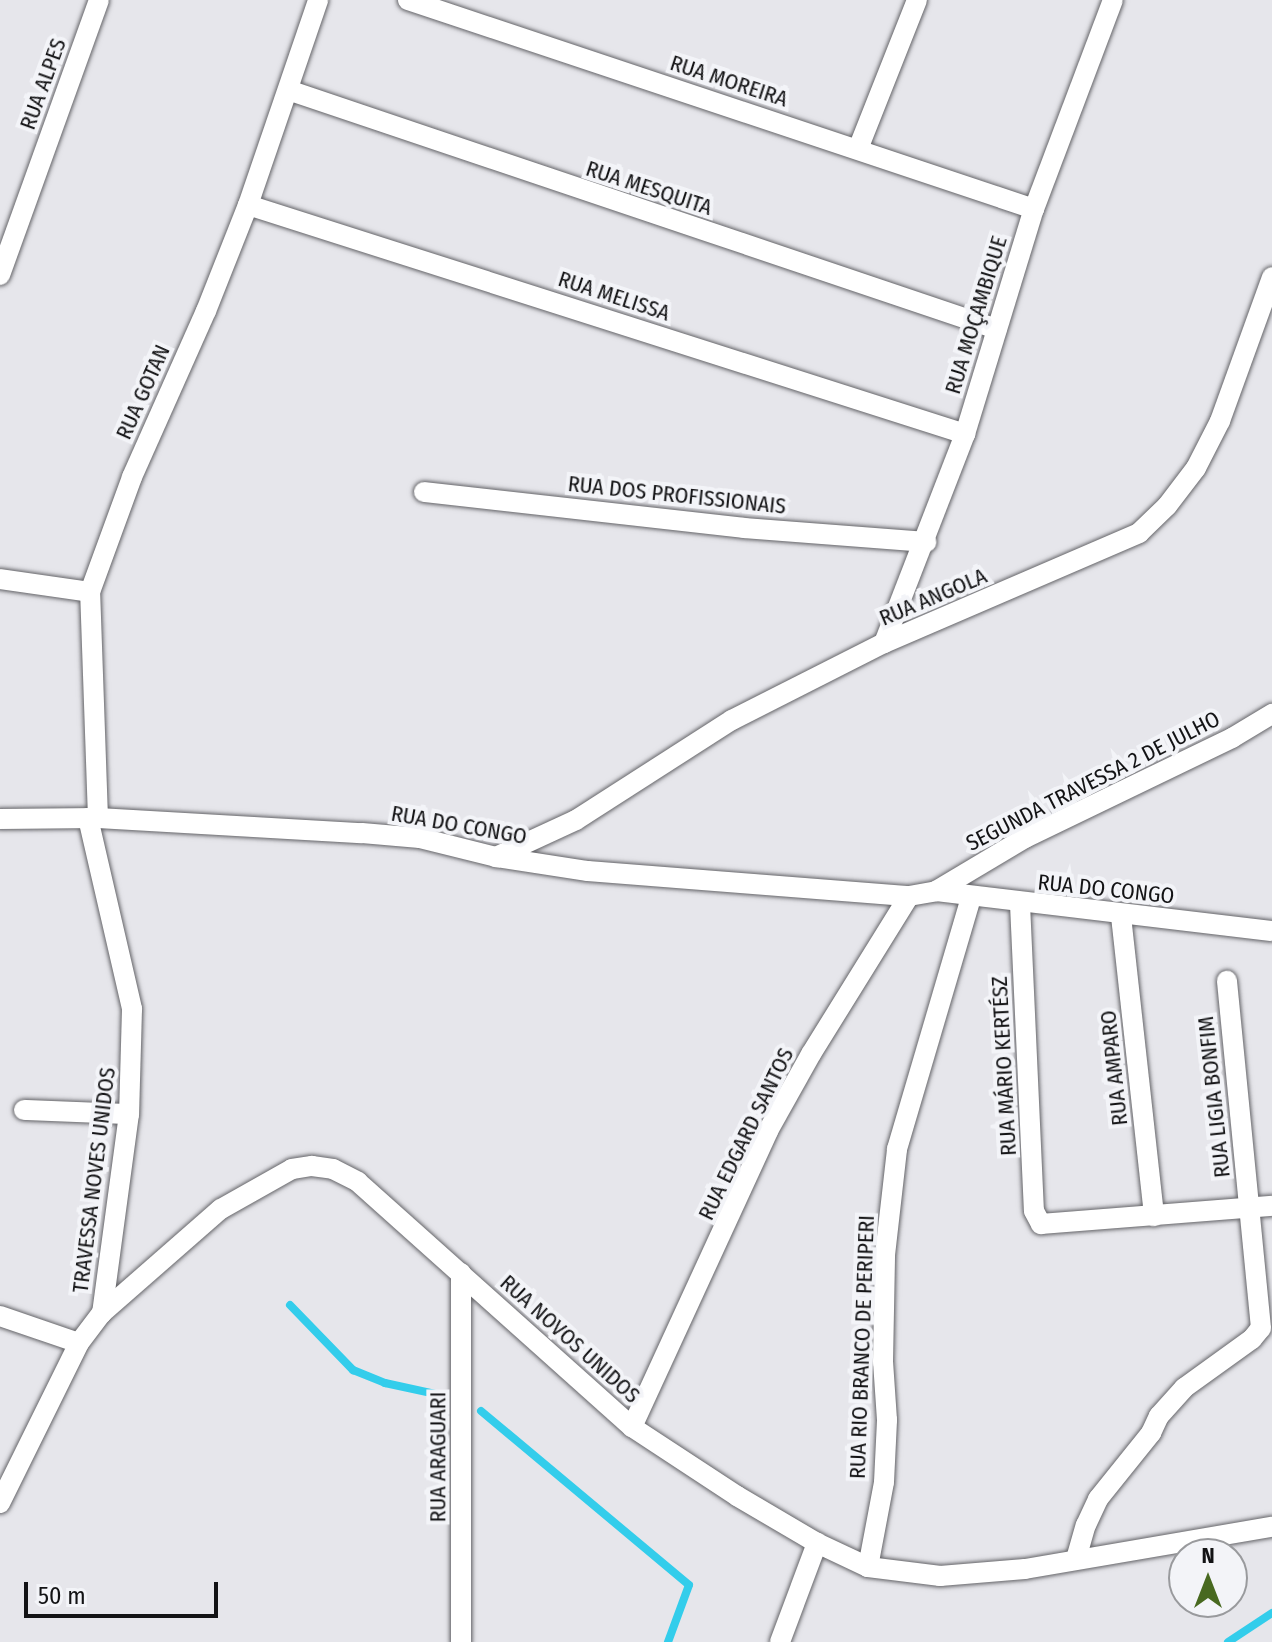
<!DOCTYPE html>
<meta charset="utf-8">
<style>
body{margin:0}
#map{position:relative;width:1272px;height:1642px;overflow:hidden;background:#e6e6eb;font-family:"Fira Sans Condensed",sans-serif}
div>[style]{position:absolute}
.stream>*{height:8px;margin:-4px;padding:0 4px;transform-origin:4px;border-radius:4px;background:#33cdeb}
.roads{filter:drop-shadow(0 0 2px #646468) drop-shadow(0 0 2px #646468)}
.minor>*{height:20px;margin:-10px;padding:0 10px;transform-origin:10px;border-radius:10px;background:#fff}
span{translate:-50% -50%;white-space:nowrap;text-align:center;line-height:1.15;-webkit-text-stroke:8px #f3f4f8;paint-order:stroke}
.street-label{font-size:22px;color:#131315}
.north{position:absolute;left:1168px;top:1538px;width:80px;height:80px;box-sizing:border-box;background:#f3f4f8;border:2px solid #999a9d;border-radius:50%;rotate:0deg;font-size:22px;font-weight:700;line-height:32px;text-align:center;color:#131315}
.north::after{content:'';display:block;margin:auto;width:28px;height:36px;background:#486920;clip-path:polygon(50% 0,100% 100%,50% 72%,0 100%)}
.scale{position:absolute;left:24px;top:1582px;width:194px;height:36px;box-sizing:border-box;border:4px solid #131315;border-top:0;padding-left:10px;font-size:24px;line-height:28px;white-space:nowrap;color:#131315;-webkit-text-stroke:6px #f3f4f8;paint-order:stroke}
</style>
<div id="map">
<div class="stream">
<i style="left:290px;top:1305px;width:91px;rotate:45.9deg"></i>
<i style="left:353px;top:1370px;width:35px;rotate:22deg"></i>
<i style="left:385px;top:1383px;width:56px;rotate:12.3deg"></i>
<i style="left:481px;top:1411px;width:271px;rotate:39.9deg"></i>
<i style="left:689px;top:1585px;width:61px;rotate:110.2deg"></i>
<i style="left:1228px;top:1642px;width:53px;rotate:-33.4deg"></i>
</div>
<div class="roads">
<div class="minor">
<i style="left:408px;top:0;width:660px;rotate:18.46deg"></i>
<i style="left:288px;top:90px;width:748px;rotate:18.63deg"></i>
<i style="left:858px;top:149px;width:160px;rotate:-68.4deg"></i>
<i style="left:248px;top:205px;width:753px;rotate:17.71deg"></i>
<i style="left:0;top:275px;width:292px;rotate:-70.2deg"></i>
<i style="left:424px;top:492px;width:322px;rotate:6.4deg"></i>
<i style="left:744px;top:528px;width:183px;rotate:4.4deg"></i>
<i style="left:0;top:579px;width:91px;rotate:8.2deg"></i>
<i style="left:884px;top:643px;width:224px;rotate:-68.8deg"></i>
<i style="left:965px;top:434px;width:235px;rotate:-73deg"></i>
<i style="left:1034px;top:209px;width:223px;rotate:-69.3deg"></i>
<i style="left:88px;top:818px;width:196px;rotate:77deg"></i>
<i style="left:132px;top:1009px;width:105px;rotate:91.6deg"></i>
<i style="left:129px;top:1114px;width:201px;rotate:97.7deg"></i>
<i style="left:98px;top:818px;width:226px;rotate:-92deg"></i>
<i style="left:90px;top:592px;width:122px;rotate:-69.9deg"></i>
<i style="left:132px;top:477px;width:182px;rotate:-66deg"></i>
<i style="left:206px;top:311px;width:114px;rotate:-68.4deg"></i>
<i style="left:248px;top:205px;width:217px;rotate:-71.1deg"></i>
<i style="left:0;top:819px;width:98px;rotate:-0.6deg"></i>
<i style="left:98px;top:818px;width:264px;rotate:3.3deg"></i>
<i style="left:362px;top:833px;width:58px;rotate:4.9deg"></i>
<i style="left:420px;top:838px;width:78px;rotate:14deg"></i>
<i style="left:496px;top:857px;width:93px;rotate:8.7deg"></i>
<i style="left:588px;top:871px;width:322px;rotate:4.5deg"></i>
<i style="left:496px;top:857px;width:88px;rotate:-24.8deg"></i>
<i style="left:576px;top:820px;width:185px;rotate:-32.7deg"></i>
<i style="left:732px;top:720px;width:170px;rotate:-26.9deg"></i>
<i style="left:884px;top:643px;width:278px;rotate:-23.3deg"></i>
<i style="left:1139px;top:533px;width:39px;rotate:-44deg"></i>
<i style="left:1167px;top:506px;width:48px;rotate:-52.7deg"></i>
<i style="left:1196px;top:468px;width:53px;rotate:-62.9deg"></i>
<i style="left:1220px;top:421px;width:153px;rotate:-70.1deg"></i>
<i style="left:936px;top:891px;width:104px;rotate:-30.8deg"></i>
<i style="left:1025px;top:838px;width:230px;rotate:-25.8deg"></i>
<i style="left:1232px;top:738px;width:47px;rotate:-31deg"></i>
<i style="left:1020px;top:904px;width:307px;rotate:87.4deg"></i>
<i style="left:1034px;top:1211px;width:15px;rotate:62deg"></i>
<i style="left:1041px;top:1224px;width:232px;rotate:-4.5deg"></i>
<i style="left:1121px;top:916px;width:302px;rotate:83.7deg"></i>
<i style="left:24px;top:1110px;width:105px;rotate:2.2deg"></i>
<i style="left:461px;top:1273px;width:369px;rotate:90deg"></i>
<i style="left:0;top:1316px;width:83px;rotate:18.9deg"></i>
<i style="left:632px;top:1427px;width:326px;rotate:-65.3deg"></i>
<i style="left:768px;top:1131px;width:88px;rotate:-60.8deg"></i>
<i style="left:811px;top:1054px;width:186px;rotate:-58.2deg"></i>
<i style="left:909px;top:896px;width:27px;rotate:-10deg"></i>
<i style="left:936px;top:891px;width:338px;rotate:6.8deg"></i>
<i style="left:0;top:1503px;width:178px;rotate:-63.7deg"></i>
<i style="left:79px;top:1343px;width:38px;rotate:-53deg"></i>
<i style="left:102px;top:1313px;width:158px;rotate:-41.2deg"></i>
<i style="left:221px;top:1209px;width:81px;rotate:-29.4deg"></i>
<i style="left:292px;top:1169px;width:20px;rotate:-9deg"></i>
<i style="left:312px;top:1166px;width:21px;rotate:8deg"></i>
<i style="left:333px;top:1169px;width:28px;rotate:27deg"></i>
<i style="left:358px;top:1182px;width:368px;rotate:41.8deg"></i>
<i style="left:632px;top:1427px;width:126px;rotate:33.3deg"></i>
<i style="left:737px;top:1496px;width:93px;rotate:30.4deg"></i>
<i style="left:817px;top:1543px;width:56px;rotate:25.2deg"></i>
<i style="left:868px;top:1567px;width:73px;rotate:7.1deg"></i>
<i style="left:940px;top:1576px;width:85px;rotate:-4.7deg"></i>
<i style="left:1025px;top:1569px;width:251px;rotate:-9.7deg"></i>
<i style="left:1076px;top:1559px;width:35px;rotate:-74deg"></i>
<i style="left:1086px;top:1525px;width:29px;rotate:-65deg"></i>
<i style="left:1098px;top:1499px;width:85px;rotate:-51.2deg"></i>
<i style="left:1151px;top:1433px;width:19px;rotate:-65deg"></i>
<i style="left:1159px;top:1416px;width:38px;rotate:-48deg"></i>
<i style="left:1184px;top:1388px;width:84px;rotate:-35.8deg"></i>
<i style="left:1252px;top:1339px;width:14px;rotate:-51deg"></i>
<i style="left:1261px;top:1328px;width:349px;rotate:-95.6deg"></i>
<i style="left:868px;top:1567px;width:86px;rotate:-79.3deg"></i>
<i style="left:884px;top:1482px;width:62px;rotate:-87.2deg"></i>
<i style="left:887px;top:1420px;width:58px;rotate:-93.9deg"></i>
<i style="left:883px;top:1362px;width:107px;rotate:-88.9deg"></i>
<i style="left:885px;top:1255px;width:107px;rotate:-83.5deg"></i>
<i style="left:897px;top:1149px;width:263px;rotate:-73.6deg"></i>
<i style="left:780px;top:1642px;width:106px;rotate:-69.5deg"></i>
</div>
</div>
<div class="street-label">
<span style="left:729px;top:81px;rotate:18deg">RUA MOREIRA</span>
<span style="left:43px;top:84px;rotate:-70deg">RUA ALPES</span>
<span style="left:649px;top:188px;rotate:18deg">RUA MESQUITA</span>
<span style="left:614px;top:296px;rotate:18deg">RUA MELISSA</span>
<span style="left:976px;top:315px;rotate:-73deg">RUA MOÇAMBIQUE</span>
<span style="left:143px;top:392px;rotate:-66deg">RUA GOTAN</span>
<span style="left:677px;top:495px;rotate:6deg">RUA DOS PROFISSIONAIS</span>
<span style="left:933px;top:597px;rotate:-23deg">RUA ANGOLA</span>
<span style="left:1093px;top:781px;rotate:-27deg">SEGUNDA TRAVESSA 2 DE JULHO</span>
<span style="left:459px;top:825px;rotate:10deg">RUA DO CONGO</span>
<span style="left:1106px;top:889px;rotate:6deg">RUA DO CONGO</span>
<span style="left:1004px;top:1066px;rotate:-93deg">RUA MÁRIO KERTÉSZ</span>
<span style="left:1114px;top:1068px;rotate:-96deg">RUA AMPARO</span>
<span style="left:1214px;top:1097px;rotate:-96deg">RUA LIGIA BONFIM</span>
<span style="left:746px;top:1134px;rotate:-64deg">RUA EDGARD SANTOS</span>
<span style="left:94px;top:1180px;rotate:-83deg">TRAVESSA NOVES UNIDOS</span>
<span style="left:570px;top:1339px;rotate:42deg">RUA NOVOS UNIDOS</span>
<span style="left:862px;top:1347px;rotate:-88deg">RUA RIO BRANCO DE PERIPERI</span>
<span style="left:438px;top:1457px;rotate:-90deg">RUA ARAGUARI</span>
</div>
<div class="north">N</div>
<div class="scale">50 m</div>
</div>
